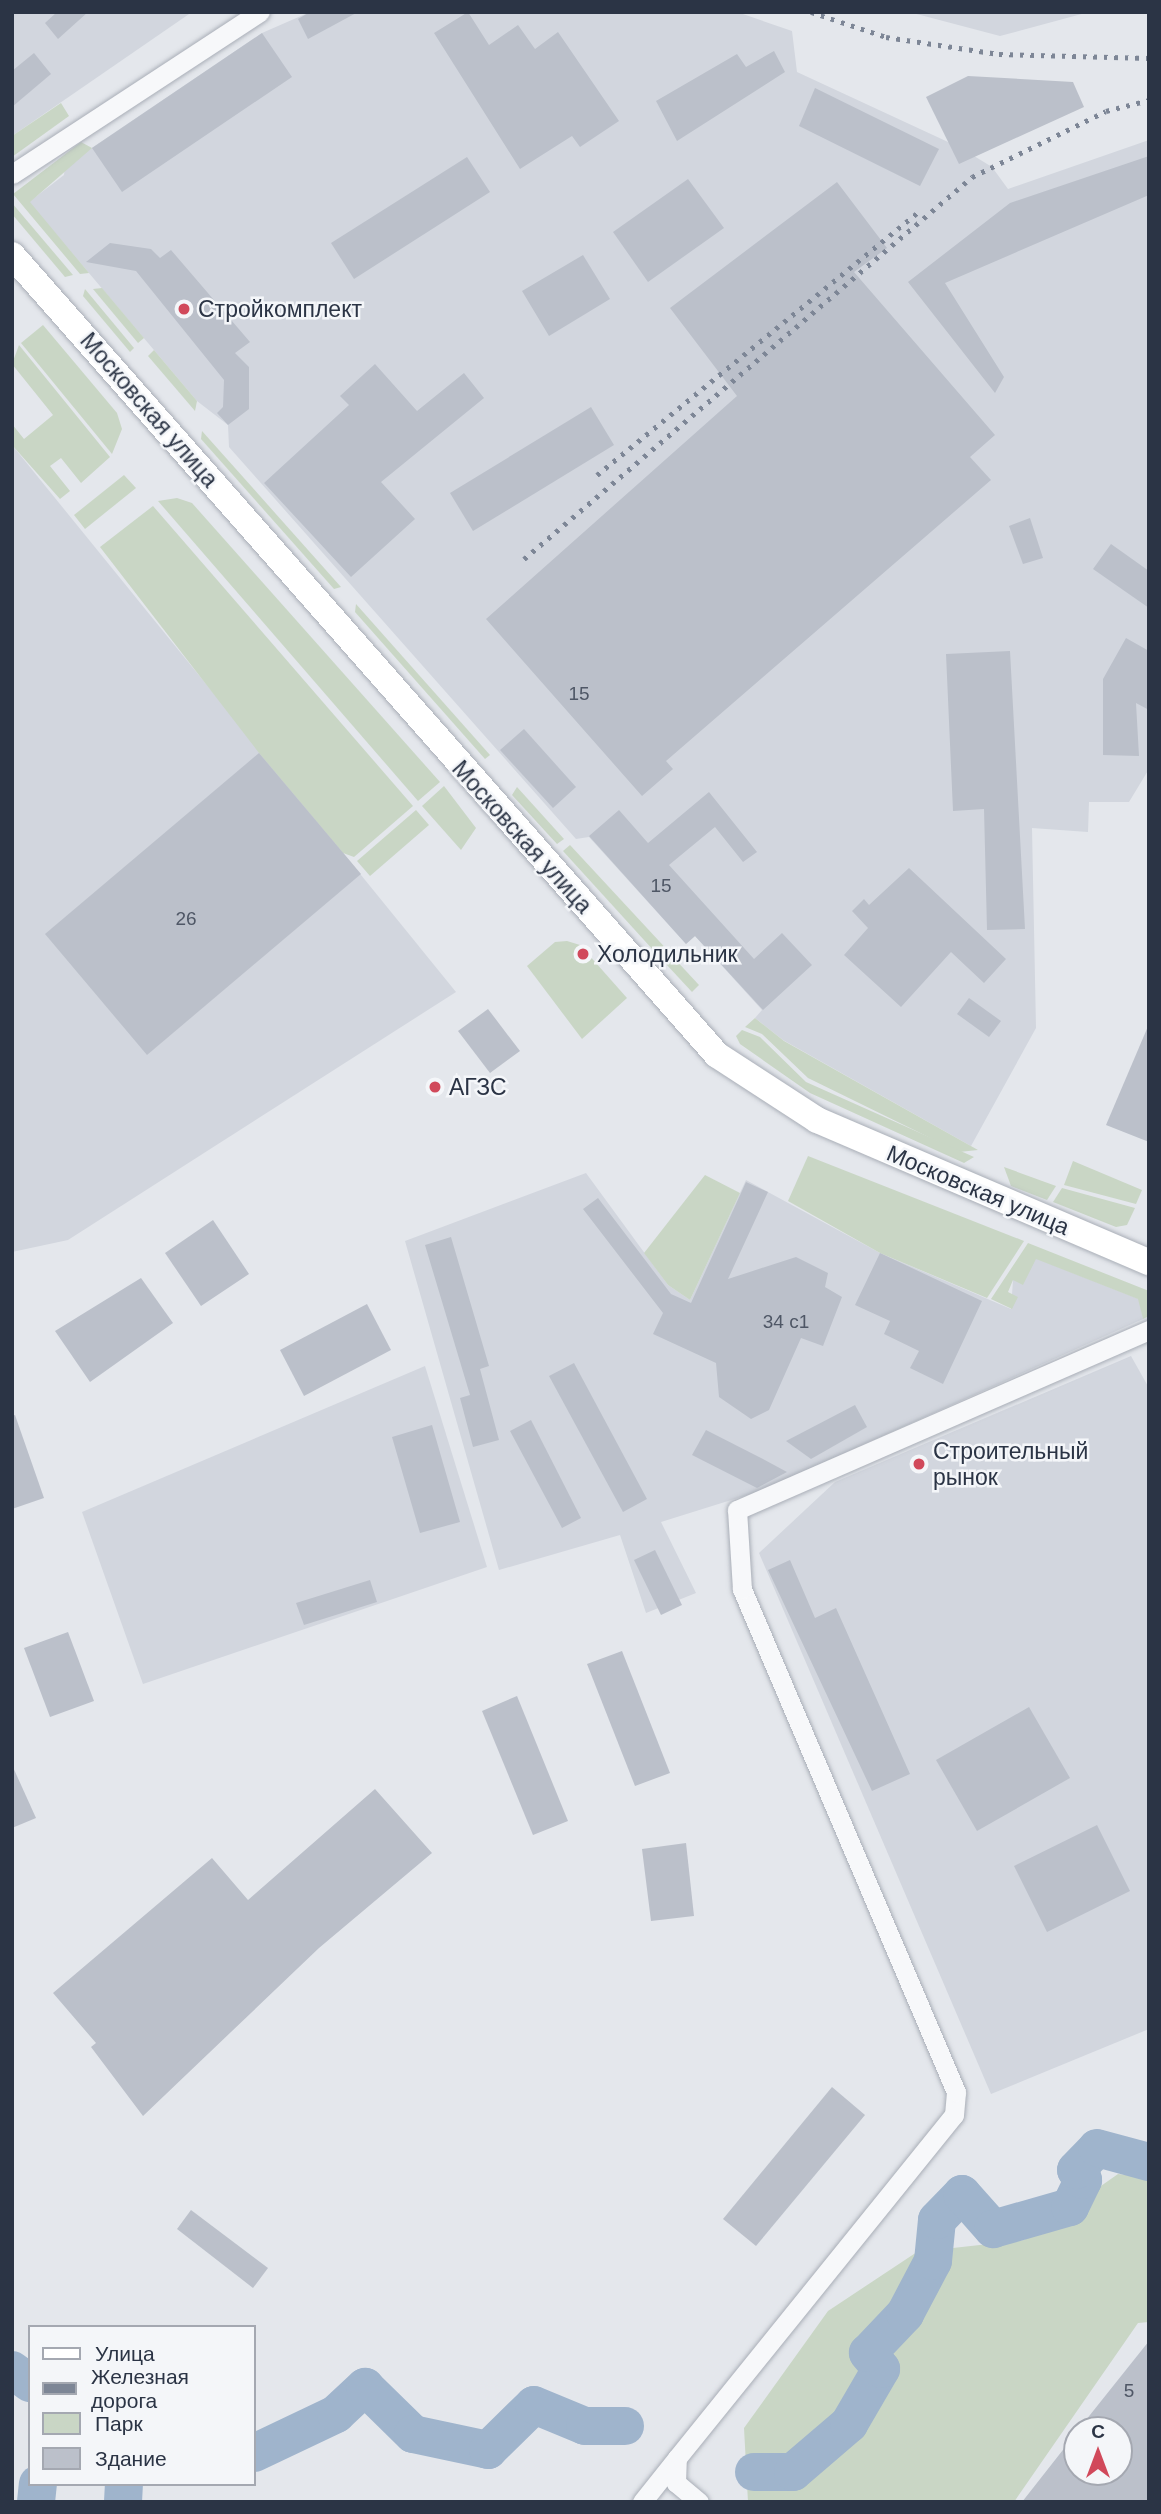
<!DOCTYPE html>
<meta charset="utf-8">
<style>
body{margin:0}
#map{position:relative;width:1161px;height:2514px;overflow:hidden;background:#e4e7ec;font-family:Arial,sans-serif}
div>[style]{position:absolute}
.built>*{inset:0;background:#d2d6de}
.green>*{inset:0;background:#c9d6c5}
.river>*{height:38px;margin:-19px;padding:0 19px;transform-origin:19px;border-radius:19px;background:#9fb4cc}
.building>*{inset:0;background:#bbc0ca}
.roads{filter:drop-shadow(0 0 2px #a9aeb7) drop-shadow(0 0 2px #a9aeb7)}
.minor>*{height:19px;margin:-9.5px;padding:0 9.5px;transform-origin:9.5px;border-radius:9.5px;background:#f7f8fa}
.secondary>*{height:26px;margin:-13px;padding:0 13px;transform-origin:13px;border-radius:13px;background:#fff}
.rail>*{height:5px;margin-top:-2.5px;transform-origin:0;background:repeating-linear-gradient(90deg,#7d8696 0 3.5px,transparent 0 10.5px)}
.dots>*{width:19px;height:19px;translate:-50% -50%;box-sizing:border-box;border:4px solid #f4f6f9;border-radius:50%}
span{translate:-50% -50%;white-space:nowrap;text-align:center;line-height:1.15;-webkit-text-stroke:5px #f4f6f9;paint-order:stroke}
.number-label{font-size:19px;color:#4f5766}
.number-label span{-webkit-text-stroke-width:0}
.poi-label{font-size:23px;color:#2b3445}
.left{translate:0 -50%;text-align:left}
.street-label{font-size:23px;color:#2b3445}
.frame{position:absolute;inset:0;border:14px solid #2b3445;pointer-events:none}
.legend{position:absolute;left:28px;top:2325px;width:228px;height:161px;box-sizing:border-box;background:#f4f6f9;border:2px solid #a4a8b1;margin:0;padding:9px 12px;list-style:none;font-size:21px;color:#2b3445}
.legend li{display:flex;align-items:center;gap:14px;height:35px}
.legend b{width:35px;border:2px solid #a4a8b1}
.north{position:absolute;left:1063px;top:2416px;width:70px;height:70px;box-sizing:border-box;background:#f4f6f9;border:2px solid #a4a8b1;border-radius:50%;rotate:0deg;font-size:19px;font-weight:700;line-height:28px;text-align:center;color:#2b3445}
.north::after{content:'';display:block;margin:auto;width:24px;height:32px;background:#d1495b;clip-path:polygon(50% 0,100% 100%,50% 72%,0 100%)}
</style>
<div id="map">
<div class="built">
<i style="clip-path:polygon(12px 12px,192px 12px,12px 136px)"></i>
<i style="clip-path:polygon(310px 12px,737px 12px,792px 31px,797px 72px,961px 148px,992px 167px,1008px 189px,1149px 140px,1149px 769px,1129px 802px,1089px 802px,1088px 832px,1032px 828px,1036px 1028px,971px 1146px,783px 1040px,755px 1018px,762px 1010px,695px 936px,686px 944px,589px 837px,576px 839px,229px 447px,228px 425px,197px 401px,29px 202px,64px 175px,65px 166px,262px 33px)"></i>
<i style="clip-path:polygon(909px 12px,1089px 12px,1000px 36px)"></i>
<i style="clip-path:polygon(12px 445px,456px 992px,68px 1240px,12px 1252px)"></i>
<i style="clip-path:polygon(586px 1173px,668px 1285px,690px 1300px,746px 1180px,880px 1253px,1011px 1309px,1013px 1280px,1035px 1258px,1139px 1299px,1143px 1319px,760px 1491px,661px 1522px,696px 1593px,646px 1613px,620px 1535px,499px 1570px,405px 1241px)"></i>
<i style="clip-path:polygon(1131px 1356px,1149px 1388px,1149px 2029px,991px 2094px,759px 1553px,835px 1482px)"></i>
<i style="clip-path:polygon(425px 1366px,487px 1567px,143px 1684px,82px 1512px)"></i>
</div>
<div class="green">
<i style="clip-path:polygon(61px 103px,69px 116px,12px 157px,12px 136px)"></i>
<i style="clip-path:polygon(81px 142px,92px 148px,30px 202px,89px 273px,80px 274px,13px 194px)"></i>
<i style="clip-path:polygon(12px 203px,73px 275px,65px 277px,12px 214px)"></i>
<i style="clip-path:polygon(102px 288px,144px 338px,138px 343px,93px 289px)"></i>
<i style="clip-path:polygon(85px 289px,134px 348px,130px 352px,83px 296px)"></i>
<i style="clip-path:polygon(43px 325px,117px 413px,122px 429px,112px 454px,21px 343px)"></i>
<i style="clip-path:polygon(19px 345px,110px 457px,81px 483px,61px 458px,50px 466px,70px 491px,60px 499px,12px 445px,12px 424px,24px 439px,53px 415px,12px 364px)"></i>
<i style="clip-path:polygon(154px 350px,197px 401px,195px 411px,148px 356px)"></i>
<i style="clip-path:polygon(202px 431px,341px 587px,334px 589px,201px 439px)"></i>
<i style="clip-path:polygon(124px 475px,136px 488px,85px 529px,74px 515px)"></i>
<i style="clip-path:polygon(177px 498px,192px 503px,440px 782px,418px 801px,158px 501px)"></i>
<i style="clip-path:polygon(153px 506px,413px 806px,354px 857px,343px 853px,259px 753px,100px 547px)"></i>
<i style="clip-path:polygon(356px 604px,490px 755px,485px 759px,355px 612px)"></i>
<i style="clip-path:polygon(444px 786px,476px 828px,461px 850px,422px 806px)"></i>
<i style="clip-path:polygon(517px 787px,564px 839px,557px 844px,512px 795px)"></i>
<i style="clip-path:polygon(416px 810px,429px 825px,370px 876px,357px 861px)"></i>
<i style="clip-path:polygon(570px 845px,672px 955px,664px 962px,563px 851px)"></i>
<i style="clip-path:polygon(567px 941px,580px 945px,627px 998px,582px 1039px,527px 966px,555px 942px)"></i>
<i style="clip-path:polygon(673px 957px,699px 985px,692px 992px,666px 964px)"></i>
<i style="clip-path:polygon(755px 1018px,784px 1041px,978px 1150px,959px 1152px,808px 1078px,762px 1034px,745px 1027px)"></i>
<i style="clip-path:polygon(742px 1030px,760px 1037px,806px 1082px,974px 1157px,964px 1163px,810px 1093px,740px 1044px,736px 1036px)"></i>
<i style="clip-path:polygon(808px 1156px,1024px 1241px,987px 1298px,880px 1253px,788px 1201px)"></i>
<i style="clip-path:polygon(1073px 1161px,1142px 1190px,1136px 1204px,1064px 1185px)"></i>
<i style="clip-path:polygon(1004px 1167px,1056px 1186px,1047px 1200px,1011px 1186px)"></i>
<i style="clip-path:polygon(705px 1175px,740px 1193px,690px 1300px,668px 1285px,644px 1253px)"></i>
<i style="clip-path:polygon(1062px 1188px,1135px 1208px,1127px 1225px,1116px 1227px,1053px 1202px)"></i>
<i style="clip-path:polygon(1028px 1243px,1149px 1291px,1149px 1316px,1143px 1319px,1138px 1299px,1036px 1259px,1023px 1285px,1013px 1280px,1008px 1292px,1018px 1297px,1012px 1309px,991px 1299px)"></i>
<i style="clip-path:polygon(1118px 2174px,1149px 2178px,1149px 2322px,1138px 2323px,1014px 2502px,748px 2502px,744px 2428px,828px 2311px,917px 2252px,1024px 2240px)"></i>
</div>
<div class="river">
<i style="left:12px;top:2370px;width:22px;rotate:36deg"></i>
<i style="left:254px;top:2453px;width:91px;rotate:-25.4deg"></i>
<i style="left:336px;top:2414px;width:40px;rotate:-43deg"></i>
<i style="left:365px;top:2387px;width:67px;rotate:44.4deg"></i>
<i style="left:413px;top:2434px;width:77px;rotate:12deg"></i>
<i style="left:488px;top:2450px;width:64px;rotate:-44.4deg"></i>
<i style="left:534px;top:2405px;width:55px;rotate:22.4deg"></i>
<i style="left:585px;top:2426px;width:40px"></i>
<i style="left:754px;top:2472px;width:39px"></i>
<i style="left:793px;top:2472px;width:74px;rotate:-40.6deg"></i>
<i style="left:849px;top:2424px;width:64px;rotate:-59.8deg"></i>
<i style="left:881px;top:2369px;width:21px;rotate:-129deg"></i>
<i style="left:868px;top:2353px;width:54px;rotate:-46.5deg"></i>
<i style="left:905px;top:2314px;width:60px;rotate:-62.2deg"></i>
<i style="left:933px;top:2261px;width:41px;rotate:-84.4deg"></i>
<i style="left:937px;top:2220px;width:36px;rotate:-46deg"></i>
<i style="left:962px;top:2194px;width:47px;rotate:48.5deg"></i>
<i style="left:993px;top:2229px;width:80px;rotate:-15.9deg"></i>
<i style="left:1070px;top:2207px;width:30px;rotate:-64deg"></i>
<i style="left:1083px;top:2180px;width:12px;rotate:-125deg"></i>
<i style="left:1076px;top:2170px;width:30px;rotate:-46deg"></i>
<i style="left:1097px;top:2148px;width:54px;rotate:15.1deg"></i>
<i style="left:36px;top:2502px;width:18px;rotate:-84deg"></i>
<i style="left:123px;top:2502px;width:18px;rotate:-87deg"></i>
</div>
<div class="building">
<i style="clip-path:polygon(57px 12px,88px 12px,58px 39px,45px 23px)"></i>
<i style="clip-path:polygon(310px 12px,358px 12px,308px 39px,298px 19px)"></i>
<i style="clip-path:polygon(468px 12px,489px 45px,518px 25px,535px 49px,558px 32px,619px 121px,580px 147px,572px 136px,520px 169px,434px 33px)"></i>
<i style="clip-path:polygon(262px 33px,292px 77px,122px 192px,92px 148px)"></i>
<i style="clip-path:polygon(774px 51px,785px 72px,677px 141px,656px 101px,737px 54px,746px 67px)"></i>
<i style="clip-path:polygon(34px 53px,51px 74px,12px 107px,12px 71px)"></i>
<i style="clip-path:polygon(968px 76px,1073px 82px,1084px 107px,959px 164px,926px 97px)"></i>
<i style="clip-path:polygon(815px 88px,939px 149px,920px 186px,799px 126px)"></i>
<i style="clip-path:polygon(1149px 156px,1149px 195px,945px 283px,1004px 377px,995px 393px,908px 282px,1010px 203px)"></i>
<i style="clip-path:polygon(467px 157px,490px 192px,354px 279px,331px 243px)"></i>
<i style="clip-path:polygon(688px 179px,724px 228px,648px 282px,613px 232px)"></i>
<i style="clip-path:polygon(837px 182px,887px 248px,854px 272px,995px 435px,970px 457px,991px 480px,666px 761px,673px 769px,642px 796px,486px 619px,737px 396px,670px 308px)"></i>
<i style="clip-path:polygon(110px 243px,151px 249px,160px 258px,171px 250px,250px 342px,235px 353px,249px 367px,249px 409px,228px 425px,217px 413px,223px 407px,224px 380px,136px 271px,86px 262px)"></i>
<i style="clip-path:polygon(583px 255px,610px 299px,549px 336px,522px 291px)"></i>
<i style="clip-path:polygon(375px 364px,417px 411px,464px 373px,484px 398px,381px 482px,415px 519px,351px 577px,264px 483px,349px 405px,340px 396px)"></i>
<i style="clip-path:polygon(591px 407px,614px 445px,473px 531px,450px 493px)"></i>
<i style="clip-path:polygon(1030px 518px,1043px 558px,1023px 564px,1009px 526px)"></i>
<i style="clip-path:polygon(1111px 544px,1149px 571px,1149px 608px,1093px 569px)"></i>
<i style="clip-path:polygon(1126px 638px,1149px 651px,1149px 710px,1136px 703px,1139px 756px,1103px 755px,1103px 679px)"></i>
<i style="clip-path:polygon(1010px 651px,1025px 929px,987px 930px,984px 809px,953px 811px,946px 654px)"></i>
<i style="clip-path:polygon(524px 729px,576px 787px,553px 808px,500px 750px)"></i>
<i style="clip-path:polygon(259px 753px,361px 874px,147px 1055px,45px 934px)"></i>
<i style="clip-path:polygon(709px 792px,757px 852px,743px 862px,715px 827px,669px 865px,754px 959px,782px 933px,812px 965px,763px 1010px,695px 936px,686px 944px,589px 836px,619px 810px,648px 843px)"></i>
<i style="clip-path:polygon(909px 868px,1006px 959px,984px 983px,951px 952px,901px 1007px,844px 955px,868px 928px,852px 911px,864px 899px,869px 905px)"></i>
<i style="clip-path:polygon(969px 998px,1001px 1021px,989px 1037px,957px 1014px)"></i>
<i style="clip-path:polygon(488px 1009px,520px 1051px,490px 1073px,458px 1031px)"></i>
<i style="clip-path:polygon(1149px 1024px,1149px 1142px,1106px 1125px)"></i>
<i style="clip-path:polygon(746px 1182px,768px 1192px,728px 1279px,796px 1257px,828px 1273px,825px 1287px,842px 1297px,823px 1346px,801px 1338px,769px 1410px,751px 1419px,719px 1397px,716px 1363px,653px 1334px,663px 1313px,583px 1209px,598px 1198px,671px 1294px,691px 1303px)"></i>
<i style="clip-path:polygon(213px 1220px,249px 1274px,201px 1306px,165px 1253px)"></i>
<i style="clip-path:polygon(451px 1237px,489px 1366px,480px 1369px,499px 1440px,473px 1447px,460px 1398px,470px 1395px,425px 1245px)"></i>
<i style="clip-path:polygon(880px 1253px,982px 1301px,943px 1384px,910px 1368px,919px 1351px,884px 1334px,890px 1321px,855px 1305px)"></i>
<i style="clip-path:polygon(141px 1278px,173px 1323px,90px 1382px,55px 1331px)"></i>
<i style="clip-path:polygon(367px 1304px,391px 1350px,304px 1396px,280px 1350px)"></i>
<i style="clip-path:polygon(574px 1363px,647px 1499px,623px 1512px,549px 1376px)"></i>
<i style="clip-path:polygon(855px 1405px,867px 1427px,811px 1459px,786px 1441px)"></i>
<i style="clip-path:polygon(15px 1415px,44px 1498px,12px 1509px,12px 1416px)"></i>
<i style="clip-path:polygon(531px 1420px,581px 1518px,562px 1528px,510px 1431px)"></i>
<i style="clip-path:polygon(432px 1425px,460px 1522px,420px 1533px,392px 1437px)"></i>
<i style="clip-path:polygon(706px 1430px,761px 1458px,787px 1472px,757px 1488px,692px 1455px)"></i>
<i style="clip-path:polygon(655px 1550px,682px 1605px,661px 1615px,634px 1560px)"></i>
<i style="clip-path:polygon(790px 1560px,815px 1618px,836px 1608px,910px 1774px,872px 1791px,768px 1570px)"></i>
<i style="clip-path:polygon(370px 1580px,377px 1602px,304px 1625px,296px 1603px)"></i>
<i style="clip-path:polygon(68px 1632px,94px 1701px,50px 1717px,24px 1648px)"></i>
<i style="clip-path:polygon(622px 1651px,670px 1773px,635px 1786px,587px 1664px)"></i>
<i style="clip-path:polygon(517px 1696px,568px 1821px,533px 1835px,482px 1711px)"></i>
<i style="clip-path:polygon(1029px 1707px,1070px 1778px,977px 1831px,936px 1760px)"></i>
<i style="clip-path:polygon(12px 1765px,36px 1818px,12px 1828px)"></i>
<i style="clip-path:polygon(375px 1789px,432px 1853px,319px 1948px,143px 2116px,91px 2047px,96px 2043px,53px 1993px,212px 1858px,248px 1900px)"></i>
<i style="clip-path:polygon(1097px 1825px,1130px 1891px,1047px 1932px,1014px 1866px)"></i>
<i style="clip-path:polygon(686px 1843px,694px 1916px,651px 1921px,642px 1849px)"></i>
<i style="clip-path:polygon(832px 2087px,865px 2115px,756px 2246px,723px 2219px)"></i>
<i style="clip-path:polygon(191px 2210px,268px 2268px,253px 2288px,177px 2229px)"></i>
<i style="clip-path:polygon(1149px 2341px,1149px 2502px,1022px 2502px,1077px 2432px,1077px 2472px,1119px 2472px,1119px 2430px,1078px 2430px)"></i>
</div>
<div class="roads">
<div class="minor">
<i style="left:12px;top:174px;width:296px;rotate:-33.2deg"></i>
<i style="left:642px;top:2502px;width:56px;rotate:-51.5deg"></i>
<i style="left:699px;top:2502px;width:30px;rotate:-140deg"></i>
<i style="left:676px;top:2483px;width:25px;rotate:-88deg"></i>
<i style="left:677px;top:2458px;width:441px;rotate:-51.1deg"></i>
<i style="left:954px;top:2115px;width:23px;rotate:-85deg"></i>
<i style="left:956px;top:2092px;width:547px;rotate:-113.05deg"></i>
<i style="left:742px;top:1589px;width:79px;rotate:-93.6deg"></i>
<i style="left:737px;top:1510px;width:450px;rotate:-23.6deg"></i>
</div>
<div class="secondary">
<i style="left:12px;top:255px;width:1066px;rotate:48.61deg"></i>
<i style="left:717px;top:1055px;width:119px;rotate:33deg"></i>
<i style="left:817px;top:1120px;width:361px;rotate:23.2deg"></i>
</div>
</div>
<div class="rail">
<i style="left:811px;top:12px;width:79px;rotate:18.4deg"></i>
<i style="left:886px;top:37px;width:114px;rotate:8.6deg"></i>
<i style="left:999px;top:54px;width:150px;rotate:1.5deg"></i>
<i style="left:597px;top:475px;width:415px;rotate:-39.3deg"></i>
<i style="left:524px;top:559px;width:589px;rotate:-40.45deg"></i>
<i style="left:972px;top:177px;width:149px;rotate:-26.2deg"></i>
<i style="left:1106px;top:111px;width:44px;rotate:-14.3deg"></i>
</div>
<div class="dots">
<i style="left:184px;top:309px;background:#d1495b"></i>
<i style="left:583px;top:954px;background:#d1495b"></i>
<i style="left:435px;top:1087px;background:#d1495b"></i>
<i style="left:919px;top:1464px;background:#d1495b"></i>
</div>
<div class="number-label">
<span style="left:579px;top:694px">15</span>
<span style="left:661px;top:886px">15</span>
<span style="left:186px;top:919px">26</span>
<span style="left:786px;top:1322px">34 с1</span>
<span style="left:1129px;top:2391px">5</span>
</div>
<div class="poi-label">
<span class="left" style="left:198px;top:309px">Стройкомплект</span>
<span class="left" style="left:597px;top:954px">Холодильник</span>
<span class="left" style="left:449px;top:1087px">АГЗС</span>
<span class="left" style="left:933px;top:1464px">Строительный<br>рынок</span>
</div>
<div class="street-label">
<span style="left:149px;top:410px;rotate:49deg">Московская улица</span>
<span style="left:522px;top:837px;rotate:48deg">Московская улица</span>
<span style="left:978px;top:1190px;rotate:23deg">Московская улица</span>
</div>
<div class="frame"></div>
<ul class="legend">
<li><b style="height:9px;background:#fff"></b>Улица</li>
<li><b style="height:9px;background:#7d8696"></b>Железная дорога</li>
<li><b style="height:19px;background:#c9d6c5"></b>Парк</li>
<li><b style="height:19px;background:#bbc0ca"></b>Здание</li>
</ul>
<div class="north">С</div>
</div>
